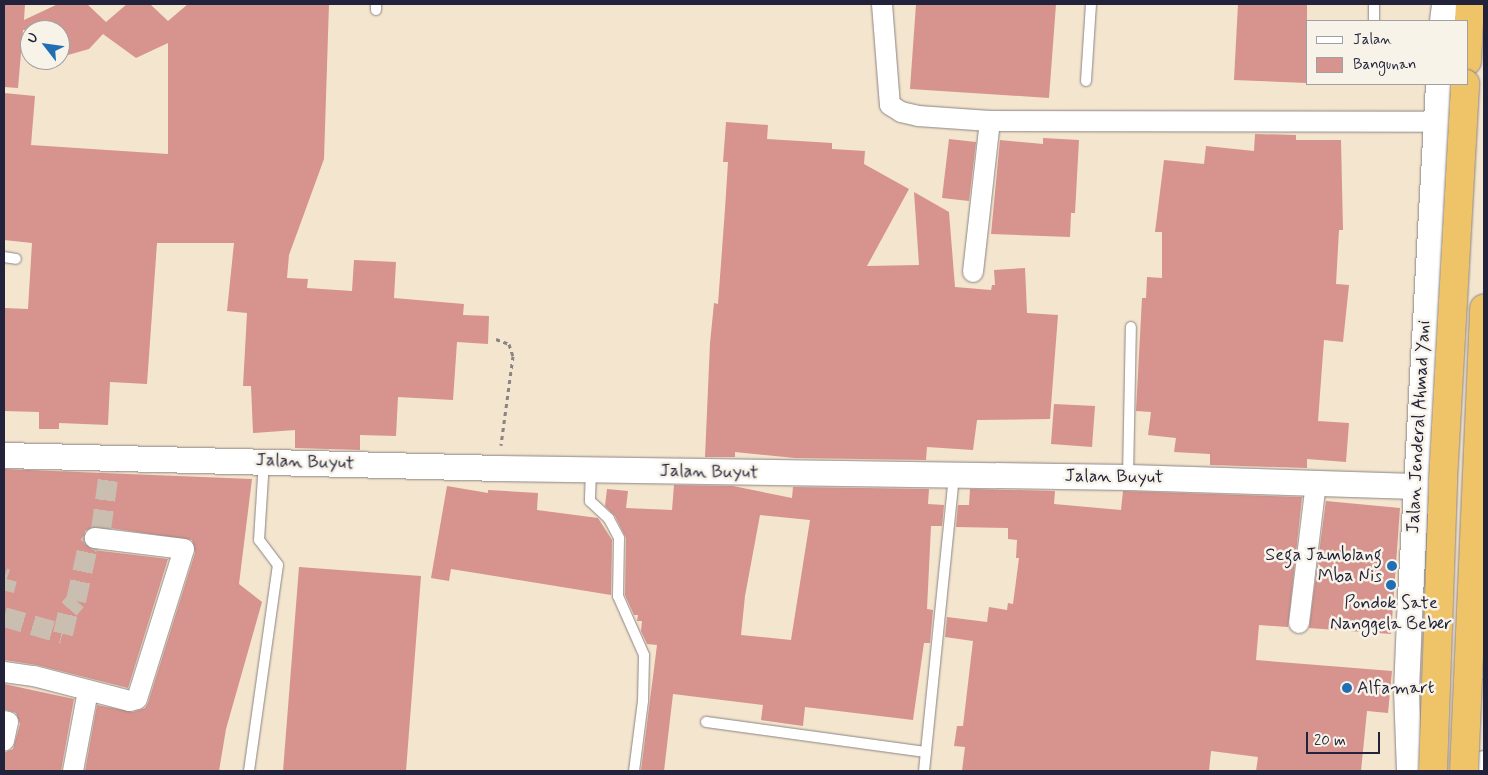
<!DOCTYPE html>
<style>
body{margin:0}
#map{position:relative;width:1488px;height:775px;overflow:hidden;background:#f4e5ce;font-family:Mynerve,sans-serif}
div>[style]{position:absolute}
.building>*{inset:0;background:#d7938e}
.minor-tunnel>*{height:20px;margin-top:-10px;transform-origin:0;background:repeating-linear-gradient(90deg,#cabeb1 0 20px,transparent 0 30px)}
.path>*{height:3px;margin-top:-1.5px;transform-origin:0;background:repeating-linear-gradient(90deg,#8b8484 0 4px,transparent 0 8px)}
.roads{filter:drop-shadow(0 0 1px #8b8484) drop-shadow(0 0 1px #8b8484)}
.service>*{height:10px;margin:-5px;padding:0 5px;transform-origin:5px;border-radius:5px;background:#fff}
.minor>*{height:20px;margin:-10px;padding:0 10px;transform-origin:10px;border-radius:10px;background:#fff}
.tertiary>*{height:25px;margin:-12.5px;padding:0 12.5px;transform-origin:12.5px;border-radius:12.5px;background:#fff}
.trunk>*{height:28px;margin:-14px;padding:0 14px;transform-origin:14px;border-radius:14px;background:#efc469}
.bridges{filter:drop-shadow(0 0 1px #8b8484) drop-shadow(0 0 1px #8b8484)}
.trunk-bridge>*{height:28px;margin:-14px;padding:0 14px;transform-origin:14px;border-radius:14px;background:#efc469}
.dots>*{width:14px;height:14px;translate:-50% -50%;box-sizing:border-box;border:2px solid #f7f3e8;border-radius:50%}
span{translate:-50% -50%;white-space:nowrap;text-align:center;line-height:1.15;-webkit-text-stroke:5px #f7f3e8;paint-order:stroke}
.street-label{font-size:18px;color:#22223b}
.poi-label{font-size:18px;color:#22223b}
.right{translate:-100% -50%;text-align:right}
.left{translate:0 -50%;text-align:left}
.frame{position:absolute;inset:0;border:5px solid #22223b;pointer-events:none}
.legend{position:absolute;left:1306px;top:20px;width:162px;height:65px;box-sizing:border-box;background:#f7f3e8;border:1px solid #a29fa3;margin:0;padding:6px 9px;list-style:none;font-size:15px;color:#22223b}
.legend li{display:flex;align-items:center;gap:10px;height:25px}
.legend b{width:25px;border:1px solid #a29fa3}
.north{position:absolute;left:20px;top:20px;width:50px;height:50px;box-sizing:border-box;background:#f7f3e8;border:1px solid #a29fa3;border-radius:50%;rotate:300deg;font-size:14px;font-weight:700;line-height:20px;text-align:center;color:#22223b}
.north::after{content:'';display:block;margin:auto;width:18px;height:22px;background:#1f6fb2;clip-path:polygon(50% 0,100% 100%,50% 72%,0 100%)}
.scale{position:absolute;left:1306px;top:732px;width:74px;height:22px;box-sizing:border-box;border:2px solid #22223b;border-top:0;padding-left:6px;font-size:15px;line-height:18px;white-space:nowrap;color:#22223b;-webkit-text-stroke:4px #f7f3e8;paint-order:stroke}
</style>
<div id="map">
<div class="building">
<i style="clip-path:polygon(4px 4px,25px 4px,24px 20px,58px 4px,87px 4px,106px 22px,127px 4px,150px 4px,168px 21px,188px 4px,329px 4px,324px 159px,289px 255px,287px 278px,308px 279px,307px 288px,352px 291px,354px 260px,396px 262px,394px 298px,464px 304px,463px 315px,489px 316px,488px 344px,457px 342px,453px 400px,398px 397px,396px 436px,360px 435px,360px 450px,295px 448px,295px 430px,253px 433px,251px 386px,243px 386px,247px 313px,227px 311px,234px 243px,157px 243px,147px 384px,110px 382px,108px 425px,59px 423px,59px 429px,39px 429px,39px 412px,4px 411px,4px 308px,28px 309px,32px 243px,4px 240px,4px 93px,35px 96px,31px 145px,168px 154px,168px 43px,136px 58px,103px 34px,89px 49px,68px 55px,60px 52px,60px 30px,23px 30px,18px 88px,4px 87px)"></i>
<i style="clip-path:polygon(916px 4px,1056px 4px,1049px 98px,910px 89px)"></i>
<i style="clip-path:polygon(1238px 4px,1307px 4px,1307px 83px,1234px 80px)"></i>
<i style="clip-path:polygon(726px 122px,768px 125px,767px 139px,832px 143px,832px 149px,865px 151px,864px 164px,909px 189px,867px 266px,919px 265px,914px 192px,949px 212px,955px 287px,991px 290px,992px 285px,995px 285px,994px 270px,1025px 268px,1027px 313px,1058px 315px,1050px 419px,977px 420px,973px 450px,927px 447px,926px 460px,795px 458px,735px 452px,735px 457px,705px 457px,710px 343px,714px 303px,718px 304px,725px 209px,728px 162px,723px 162px)"></i>
<i style="clip-path:polygon(1255px 134px,1296px 135px,1296px 140px,1341px 140px,1343px 230px,1339px 230px,1336px 284px,1349px 285px,1343px 342px,1324px 340px,1318px 421px,1349px 423px,1346px 462px,1307px 459px,1307px 468px,1210px 465px,1210px 454px,1174px 452px,1176px 438px,1148px 435px,1151px 412px,1136px 411px,1142px 298px,1146px 298px,1147px 277px,1162px 278px,1162px 232px,1155px 232px,1164px 160px,1204px 164px,1206px 146px,1254px 151px)"></i>
<i style="clip-path:polygon(1043px 138px,1079px 140px,1075px 213px,1071px 213px,1070px 237px,991px 234px,1000px 140px,1043px 144px)"></i>
<i style="clip-path:polygon(949px 139px,976px 142px,969px 201px,942px 198px)"></i>
<i style="clip-path:polygon(1054px 404px,1095px 406px,1092px 447px,1051px 444px)"></i>
<i style="clip-path:polygon(4px 469px,252px 479px,239px 584px,262px 602px,226px 729px,219px 771px,85px 771px,97px 705px,133px 712px,145px 708px,148px 703px,195px 553px,192px 540px,96px 526px,85px 531px,84px 543px,93px 550px,168px 559px,128px 688px,37px 665px,4px 660px)"></i>
<i style="clip-path:polygon(evenodd,674px 485px,733px 486px,792px 498px,793px 487px,929px 489px,928px 504px,944px 505px,942px 526px,931px 526px,927px 609px,933px 610px,930px 643px,924px 643px,913px 720px,805px 707px,803px 726px,761px 720px,763px 705px,673px 694px,664px 771px,641px 771px,657px 645px,647px 644px,641px 631px,642px 621px,637px 621px,638px 615px,634px 615px,625px 595px,626px 538px,615px 516px,605px 506px,607px 489px,628px 491px,626px 508px,672px 510px,674px 485px,760px 515px,810px 520px,791px 640px,741px 635px,745px 596px,760px 515px)"></i>
<i style="clip-path:polygon(447px 486px,488px 493px,488px 490px,538px 493px,537px 510px,598px 518px,612px 540px,611px 595px,451px 569px,449px 581px,431px 578px)"></i>
<i style="clip-path:polygon(970px 489px,1055px 491px,1054px 504px,1121px 510px,1123px 491px,1302px 497px,1288px 627px,1259px 625px,1256px 660px,1392px 671px,1388px 713px,1367px 711px,1361px 771px,1256px 771px,1258px 757px,1211px 751px,1209px 771px,962px 771px,965px 747px,954px 746px,957px 726px,963px 726px,973px 641px,945px 637px,947px 617px,987px 622px,989px 607px,1007px 610px,1008px 603px,1013px 604px,1019px 558px,1016px 558px,1017px 540px,1008px 539px,1008px 528px,956px 527px,958px 505px,969px 505px)"></i>
<i style="clip-path:polygon(1326px 501px,1400px 508px,1391px 634px,1309px 628px)"></i>
<i style="clip-path:polygon(299px 567px,421px 576px,406px 771px,283px 771px)"></i>
<i style="clip-path:polygon(4px 684px,74px 699px,61px 771px,4px 771px,4px 753px,13px 749px,20px 724px,16px 713px,4px 709px)"></i>
</div>
<div class="minor-tunnel">
<i style="left:4px;top:578px;width:3px;rotate:18deg"></i>
<i style="left:7px;top:579px;width:12px;rotate:104deg"></i>
<i style="left:4px;top:617px;width:61px;rotate:16.1deg"></i>
<i style="left:63px;top:634px;width:26px;rotate:-77deg"></i>
<i style="left:69px;top:609px;width:11px;rotate:-49deg"></i>
<i style="left:76px;top:601px;width:56px;rotate:-77.7deg"></i>
<i style="left:88px;top:546px;width:21px;rotate:-51deg"></i>
<i style="left:101px;top:530px;width:74px;rotate:-82.2deg"></i>
</div>
<div class="path">
<i style="left:496px;top:339px;width:14px;rotate:21deg"></i>
<i style="left:509px;top:344px;width:13px;rotate:72deg"></i>
<i style="left:513px;top:356px;width:90px;rotate:97.7deg"></i>
</div>
<div class="roads">
<div class="service">
<i style="left:376px;top:10px;width:6px;rotate:-90deg"></i>
<i style="left:1374px;top:21px;width:17px;rotate:-90deg"></i>
<i style="left:1086px;top:81px;width:77px;rotate:-86.3deg"></i>
<i style="left:4px;top:257px;width:12px;rotate:9deg"></i>
<i style="left:591px;top:470px;width:31px;rotate:92deg"></i>
<i style="left:590px;top:501px;width:26px;rotate:43deg"></i>
<i style="left:609px;top:519px;width:21px;rotate:62deg"></i>
<i style="left:619px;top:538px;width:58px;rotate:91deg"></i>
<i style="left:618px;top:596px;width:64px;rotate:66.2deg"></i>
<i style="left:644px;top:655px;width:46px;rotate:91.2deg"></i>
<i style="left:643px;top:701px;width:71px;rotate:97.3deg"></i>
<i style="left:1128px;top:477px;width:150px;rotate:-88.9deg"></i>
<i style="left:1483px;top:674px;width:1px"></i>
<i style="left:706px;top:722px;width:222px;rotate:7.8deg"></i>
<i style="left:249px;top:771px;width:208px;rotate:-82deg"></i>
<i style="left:278px;top:565px;width:31px;rotate:-127deg"></i>
<i style="left:259px;top:540px;width:79px;rotate:-86.4deg"></i>
<i style="left:924px;top:771px;width:298px;rotate:-84.2deg"></i>
</div>
<div class="minor">
<i style="left:882px;top:4px;width:101px;rotate:85.5deg"></i>
<i style="left:890px;top:105px;width:13px;rotate:32deg"></i>
<i style="left:901px;top:112px;width:17px;rotate:13deg"></i>
<i style="left:918px;top:116px;width:72px;rotate:4deg"></i>
<i style="left:990px;top:121px;width:445px;rotate:0.1deg"></i>
<i style="left:973px;top:272px;width:152px;rotate:-83.6deg"></i>
<i style="left:1299px;top:623px;width:141px;rotate:-83.1deg"></i>
<i style="left:4px;top:672px;width:30px;rotate:8deg"></i>
<i style="left:34px;top:676px;width:99px;rotate:14.6deg"></i>
<i style="left:130px;top:701px;width:7px;rotate:-16deg"></i>
<i style="left:137px;top:699px;width:157px;rotate:-72.6deg"></i>
<i style="left:184px;top:549px;width:90px;rotate:-173deg"></i>
<i style="left:4px;top:721px;width:4px;rotate:14deg"></i>
<i style="left:8px;top:722px;width:19px;rotate:102deg"></i>
<i style="left:73px;top:771px;width:81px;rotate:-79.4deg"></i>
</div>
<div class="tertiary">
<i style="left:1442px;top:21px;width:17px;rotate:-83deg"></i>
<i style="left:4px;top:455px;width:494px;rotate:1.5deg"></i>
<i style="left:498px;top:468px;width:630px;rotate:0.82deg"></i>
<i style="left:1128px;top:477px;width:287px;rotate:1.8deg"></i>
<i style="left:1409px;top:771px;width:80px;rotate:-92.1deg"></i>
<i style="left:1406px;top:691px;width:95px;rotate:-87.6deg"></i>
<i style="left:1410px;top:596px;width:513px;rotate:-86.87deg"></i>
<i style="left:1480px;top:771px;width:9px;rotate:-63deg"></i>
</div>
<div class="trunk">
<i style="left:1467px;top:61px;width:57px;rotate:-87deg"></i>
</div>
</div>
<div class="bridges">
<div class="trunk-bridge">
<i style="left:1433px;top:771px;width:291px;rotate:-88deg"></i>
<i style="left:1443px;top:480px;width:397px;rotate:-86.8deg"></i>
<i style="left:1464px;top:771px;width:463px;rotate:-87.5deg"></i>
</div>
</div>
<div class="dots">
<i style="left:1392px;top:566px;background:#1f6fb2"></i>
<i style="left:1391px;top:585px;background:#1f6fb2"></i>
<i style="left:1347px;top:688px;background:#1f6fb2"></i>
</div>
<div class="street-label">
<span style="left:1419px;top:427px;rotate:-87deg">Jalan Jenderal Ahmad Yani</span>
<span style="left:305px;top:462px;rotate:2deg">Jalan Buyut</span>
<span style="left:709px;top:472px;rotate:1deg">Jalan Buyut</span>
<span style="left:1114px;top:477px;rotate:1deg">Jalan Buyut</span>
</div>
<div class="poi-label">
<span class="right" style="left:1382px;top:566px">Sega Jamblang<br>Mba Nis</span>
<span style="left:1391px;top:614px">Pondok Sate<br>Nanggela Beber</span>
<span class="left" style="left:1357px;top:688px">Alfamart</span>
</div>
<div class="frame"></div>
<ul class="legend">
<li><b style="height:6px;background:#fff"></b>Jalan</li>
<li><b style="height:14px;background:#d7938e"></b>Bangunan</li>
</ul>
<div class="north">U</div>
<div class="scale">20 m</div>
</div>
